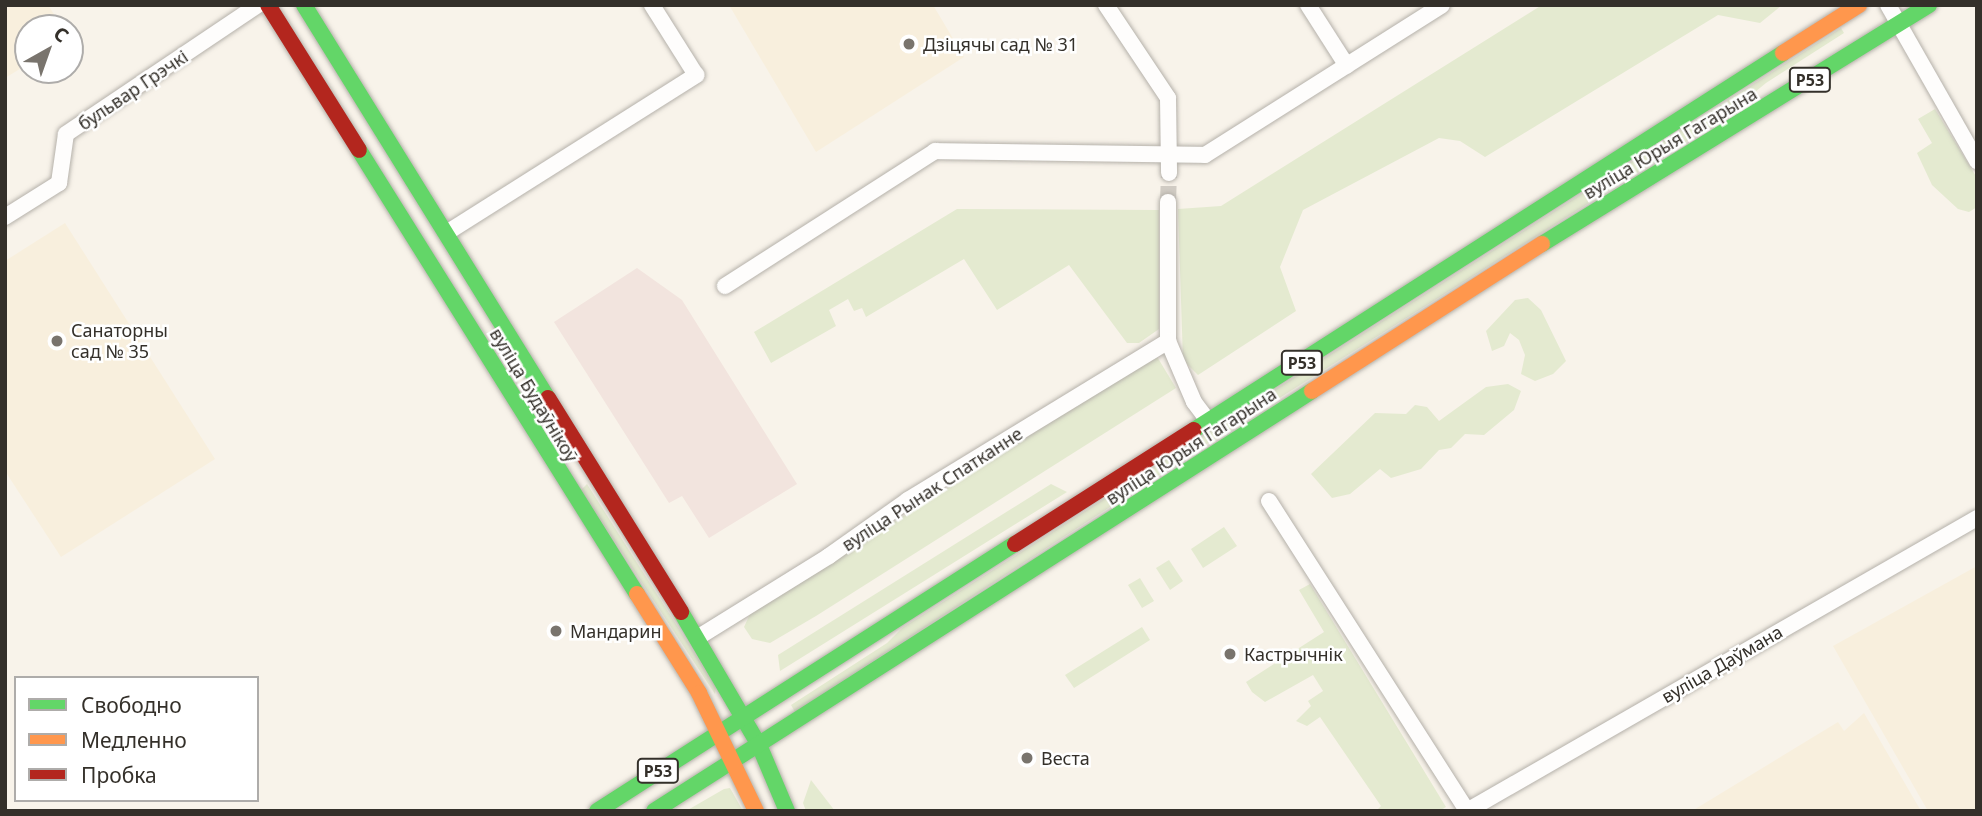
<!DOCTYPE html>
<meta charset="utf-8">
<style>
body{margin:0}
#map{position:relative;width:1982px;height:816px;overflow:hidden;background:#f8f3ea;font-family:"Noto Sans",sans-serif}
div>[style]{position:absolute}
.commercial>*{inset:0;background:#f2e4de}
.built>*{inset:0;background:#f8efdd}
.green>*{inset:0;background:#e4ead0}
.street-tunnel>*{height:16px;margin-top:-8px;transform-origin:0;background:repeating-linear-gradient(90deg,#d1ccc4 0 16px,transparent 0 24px)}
.roads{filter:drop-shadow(0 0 2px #b5b1aa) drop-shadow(0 0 2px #b5b1aa)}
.street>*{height:16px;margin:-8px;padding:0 8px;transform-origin:8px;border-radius:8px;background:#fefdfc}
.fast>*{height:16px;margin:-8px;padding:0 8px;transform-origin:8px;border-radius:8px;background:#63d668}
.slow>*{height:16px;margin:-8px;padding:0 8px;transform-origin:8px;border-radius:8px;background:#ff974d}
.jam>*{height:16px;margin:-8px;padding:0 8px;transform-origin:8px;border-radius:8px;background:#b3261e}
.dots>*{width:19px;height:19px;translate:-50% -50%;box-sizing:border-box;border:4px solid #fff;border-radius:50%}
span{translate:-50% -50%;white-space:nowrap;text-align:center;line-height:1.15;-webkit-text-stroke:5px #fff;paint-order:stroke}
.shield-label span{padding:2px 5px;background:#fff;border:2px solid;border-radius:5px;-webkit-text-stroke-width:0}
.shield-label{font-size:16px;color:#34302a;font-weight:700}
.poi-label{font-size:18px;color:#34302a}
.left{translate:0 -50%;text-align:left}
.street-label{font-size:18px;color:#34302a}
.frame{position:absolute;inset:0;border:7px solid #34302a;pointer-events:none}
.legend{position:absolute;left:14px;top:676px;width:245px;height:126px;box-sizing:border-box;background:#fff;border:2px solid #aeacaa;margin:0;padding:9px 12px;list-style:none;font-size:21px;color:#34302a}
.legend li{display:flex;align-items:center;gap:14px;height:35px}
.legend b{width:35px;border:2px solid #aeacaa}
.north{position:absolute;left:14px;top:14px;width:70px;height:70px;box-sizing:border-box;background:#fff;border:2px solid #aeacaa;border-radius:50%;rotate:40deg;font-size:19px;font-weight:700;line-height:28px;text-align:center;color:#34302a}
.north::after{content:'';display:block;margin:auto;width:24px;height:32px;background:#79746d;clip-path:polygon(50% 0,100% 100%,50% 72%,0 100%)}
</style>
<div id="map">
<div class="commercial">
<i style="clip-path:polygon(637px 268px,682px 300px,797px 484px,709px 538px,682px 496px,669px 503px,554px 322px)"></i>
</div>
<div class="built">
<i style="clip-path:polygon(5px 5px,48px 5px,63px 28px,28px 28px,28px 64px,5px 78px)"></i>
<i style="clip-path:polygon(729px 5px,933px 5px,964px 57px,816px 152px)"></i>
<i style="clip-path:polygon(65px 223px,215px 459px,61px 557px,5px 471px,5px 261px)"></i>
<i style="clip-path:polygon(1977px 566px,1977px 811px,1928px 811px,1833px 646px)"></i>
<i style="clip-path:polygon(1864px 713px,1921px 811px,1692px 811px,1838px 722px,1844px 731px)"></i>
</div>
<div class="green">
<i style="clip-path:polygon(1542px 5px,1782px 5px,1760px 23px,1718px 15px,1485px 157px,1460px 141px,1439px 138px,1303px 210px,1280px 267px,1296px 311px,1198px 375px,1183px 360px,1178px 209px,1221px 206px)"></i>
<i style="clip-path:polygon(1841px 28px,1844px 33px,1766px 83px,1722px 119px,1202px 447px,795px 712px,791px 705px,887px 643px,902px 628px)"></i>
<i style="clip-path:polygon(1935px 109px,1977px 178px,1977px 207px,1969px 212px,1958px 209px,1932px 185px,1917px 153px,1932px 143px,1918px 119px)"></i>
<i style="clip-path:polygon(957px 209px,1159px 210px,1159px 329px,1139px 343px,1127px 343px,1069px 265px,997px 310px,964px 259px,866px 317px,862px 308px,854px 311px,848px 299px,829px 310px,836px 326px,771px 363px,754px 332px)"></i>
<i style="clip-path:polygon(1528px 298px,1541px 310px,1566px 361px,1553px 374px,1535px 381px,1521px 374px,1525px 355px,1519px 340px,1510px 333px,1504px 346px,1492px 351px,1486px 331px,1515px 300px)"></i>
<i style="clip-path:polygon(1156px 355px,1176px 388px,816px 616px,770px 643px,752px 639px,744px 627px,750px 614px)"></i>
<i style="clip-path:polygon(1508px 384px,1521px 391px,1514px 410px,1484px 435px,1465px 434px,1451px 448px,1439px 450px,1421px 469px,1391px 478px,1380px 469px,1350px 494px,1332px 498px,1311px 474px,1375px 413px,1406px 414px,1415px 405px,1427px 407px,1439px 421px,1486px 387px)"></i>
<i style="clip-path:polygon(587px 484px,716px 687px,715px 694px,581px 490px)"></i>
<i style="clip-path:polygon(1051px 484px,1067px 492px,780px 671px,778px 655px)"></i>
<i style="clip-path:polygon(1224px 527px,1237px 546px,1203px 568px,1191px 549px)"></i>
<i style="clip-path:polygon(1169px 560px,1183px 581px,1170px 590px,1156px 568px)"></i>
<i style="clip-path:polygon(1140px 578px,1154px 601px,1142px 608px,1128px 585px)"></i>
<i style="clip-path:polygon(1310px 584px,1446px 807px,1439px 811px,1376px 811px,1381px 806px,1320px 717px,1307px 726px,1296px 721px,1311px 706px,1308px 701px,1323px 691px,1313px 675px,1265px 702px,1252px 692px,1246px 682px,1324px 632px,1299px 590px)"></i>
<i style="clip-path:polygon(1142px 627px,1150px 640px,1074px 688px,1065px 675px)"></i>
<i style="clip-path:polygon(811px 780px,835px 811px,806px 811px,803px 803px)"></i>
<i style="clip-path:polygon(730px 788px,743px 811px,686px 811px,724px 789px)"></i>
</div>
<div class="street-tunnel">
<i style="left:1168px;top:202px;width:29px;rotate:-88deg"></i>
</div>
<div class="roads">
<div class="street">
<i style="left:1106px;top:5px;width:112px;rotate:56.3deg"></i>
<i style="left:1168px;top:98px;width:75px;rotate:89.2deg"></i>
<i style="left:1308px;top:5px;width:72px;rotate:57.4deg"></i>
<i style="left:1888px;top:5px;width:180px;rotate:60.3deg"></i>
<i style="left:1168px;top:202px;width:139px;rotate:90deg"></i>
<i style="left:1168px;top:341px;width:66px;rotate:66.9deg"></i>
<i style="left:1194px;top:402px;width:25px;rotate:53deg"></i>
<i style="left:5px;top:217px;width:64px;rotate:-32.2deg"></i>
<i style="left:59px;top:183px;width:49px;rotate:-81.9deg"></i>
<i style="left:66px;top:134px;width:231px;rotate:-33.9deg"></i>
<i style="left:448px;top:232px;width:294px;rotate:-32.3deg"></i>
<i style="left:696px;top:75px;width:83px;rotate:-122.2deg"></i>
<i style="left:725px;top:286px;width:250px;rotate:-32.7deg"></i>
<i style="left:935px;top:151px;width:270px;rotate:0.8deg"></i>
<i style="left:1205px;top:155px;width:280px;rotate:-32.3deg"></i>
<i style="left:1269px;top:501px;width:368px;rotate:57.4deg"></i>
<i style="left:697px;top:638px;width:155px;rotate:-31.8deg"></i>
<i style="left:829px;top:556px;width:97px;rotate:-35.3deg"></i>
<i style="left:908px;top:500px;width:305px;rotate:-31.4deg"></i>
<i style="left:1467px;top:811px;width:588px;rotate:-29.88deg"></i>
</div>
<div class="fast">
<i style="left:304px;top:5px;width:463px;rotate:58.2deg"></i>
<i style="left:359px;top:150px;width:524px;rotate:57.95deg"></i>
<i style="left:1542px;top:244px;width:455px;rotate:-31.7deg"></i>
<i style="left:1194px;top:430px;width:699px;rotate:-32.62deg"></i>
<i style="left:681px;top:612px;width:154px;rotate:59.6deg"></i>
<i style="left:759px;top:745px;width:72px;rotate:67deg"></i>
<i style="left:597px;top:811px;width:496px;rotate:-32.6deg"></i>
<i style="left:654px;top:811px;width:781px;rotate:-32.55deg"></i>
</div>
<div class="slow">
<i style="left:1783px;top:53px;width:90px;rotate:-32.3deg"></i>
<i style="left:1312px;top:391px;width:273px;rotate:-32.6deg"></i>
<i style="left:637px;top:594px;width:117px;rotate:57.9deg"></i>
<i style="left:699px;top:693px;width:131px;rotate:64.2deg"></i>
</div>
<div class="jam">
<i style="left:268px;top:5px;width:171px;rotate:57.9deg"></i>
<i style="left:548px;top:398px;width:252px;rotate:58.1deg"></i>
<i style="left:1015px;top:544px;width:212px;rotate:-32.5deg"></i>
</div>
</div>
<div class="dots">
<i style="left:909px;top:44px;background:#79746d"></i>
<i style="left:57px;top:341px;background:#79746d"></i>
<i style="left:556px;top:631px;background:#79746d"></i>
<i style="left:1230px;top:654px;background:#79746d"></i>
<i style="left:1027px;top:758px;background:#79746d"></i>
</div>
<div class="shield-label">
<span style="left:1810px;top:80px">Р53</span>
<span style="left:1302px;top:363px">Р53</span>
<span style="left:658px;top:771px">Р53</span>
</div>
<div class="poi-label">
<span class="left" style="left:923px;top:44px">Дзіцячы сад № 31</span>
<span class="left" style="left:71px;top:341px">Санаторны<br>сад № 35</span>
<span class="left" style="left:570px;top:631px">Мандарин</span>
<span class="left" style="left:1244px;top:654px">Кастрычнік</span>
<span class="left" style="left:1041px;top:758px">Веста</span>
</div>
<div class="street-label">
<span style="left:133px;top:90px;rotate:-34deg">бульвар Грэчкі</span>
<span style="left:1670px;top:143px;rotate:-31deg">вуліца Юрыя Гагарына</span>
<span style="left:534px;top:395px;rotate:59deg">вуліца Будаўнікоў</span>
<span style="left:1191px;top:446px;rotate:-33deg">вуліца Юрыя Гагарына</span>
<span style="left:932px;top:489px;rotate:-33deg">вуліца Рынак Спатканне</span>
<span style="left:1722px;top:664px;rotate:-30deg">вуліца Даўмана</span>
</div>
<div class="frame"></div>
<ul class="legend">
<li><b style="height:9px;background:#63d668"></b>Свободно</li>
<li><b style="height:9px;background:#ff974d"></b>Медленно</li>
<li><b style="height:9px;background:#b3261e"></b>Пробка</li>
</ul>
<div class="north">С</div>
</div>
